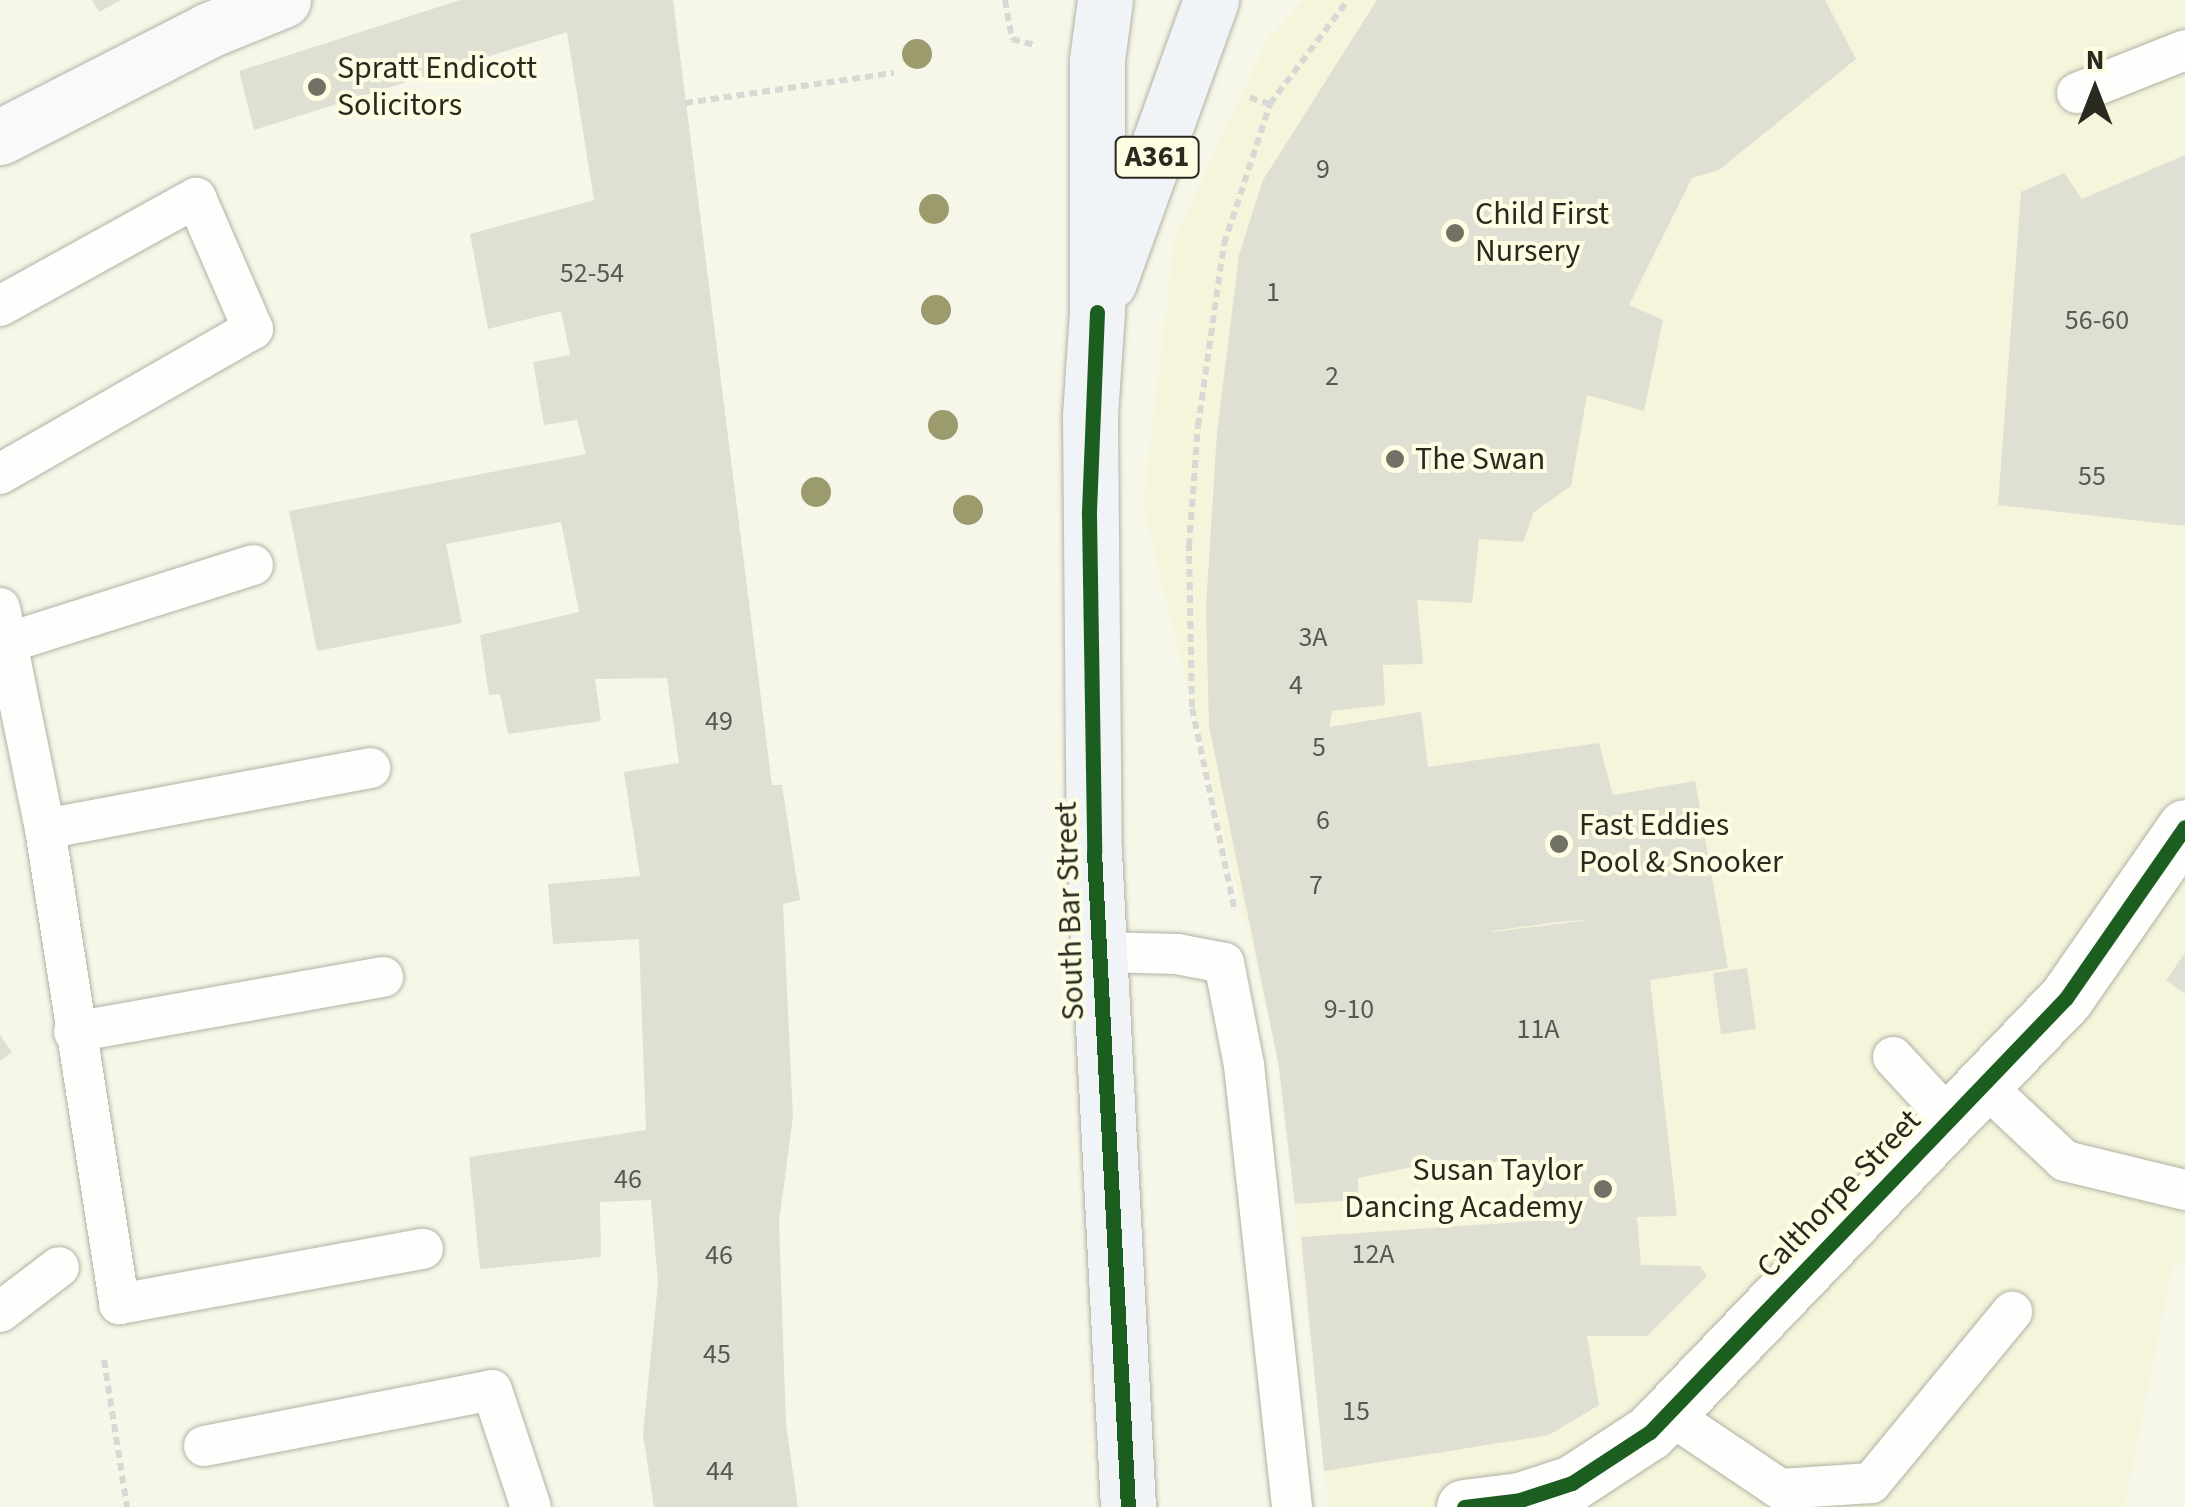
<!DOCTYPE html>
<style>
body{margin:0}
#map{position:relative;width:2185px;height:1507px;overflow:hidden;background:#f7f7e9;font-family:"Source Sans 3",sans-serif}
div>[style]{position:absolute}
.built>*{inset:0;background:#f5f5dc}
.building>*{inset:0;background:#dfdfd3}
.path>*{height:6px;margin-top:-3px;transform-origin:0;background:repeating-linear-gradient(90deg,#d8d8d4 0 8px,transparent 0 13px)}
.roads{filter:drop-shadow(0 0 2px #b1b1a5) drop-shadow(0 0 2px #b1b1a5)}
.service>*{height:40px;margin:-20px;padding:0 20px;transform-origin:20px;border-radius:20px;background:#fefefc}
.minor>*{height:55px;margin:-27.5px;padding:0 27.5px;transform-origin:27.5px;border-radius:27.5px;background:#fefefc}
.secondary>*{height:55px;margin:-27.5px;padding:0 27.5px;transform-origin:27.5px;border-radius:27.5px;background:#f7faf8}
.primary>*{height:55px;margin:-27.5px;padding:0 27.5px;transform-origin:27.5px;border-radius:27.5px;background:#f0f4f6}
.cycleway>*{height:15px;margin:-7.5px;padding:0 7.5px;transform-origin:7.5px;border-radius:7.5px;background:#1b5e20}
.trees>*{width:30px;height:30px;margin:-15px;border-radius:50%;background:#9c9b6d}
.dots>*{width:28px;height:28px;translate:-50% -50%;box-sizing:border-box;border:5px solid #fdfde3;border-radius:50%}
span{translate:-50% -50%;white-space:nowrap;text-align:center;line-height:1.15;-webkit-text-stroke:8px #fdfde3;paint-order:stroke}
.number-label{font-size:28px;color:#58584e}
.number-label span{-webkit-text-stroke-width:0}
.shield-label span{padding:2px 8px;background:#fdfde3;border:2px solid;border-radius:8px;-webkit-text-stroke-width:0}
.shield-label{font-size:30px;color:#29291f;font-weight:700}
.poi-label{font-size:32px;color:#29291f}
.left{translate:0 -50%;text-align:left}
.right{translate:-100% -50%;text-align:right}
.street-label{font-size:32px;color:#29291f}
.north{position:absolute;left:2045px;top:40px;width:100px;height:100px;-webkit-text-stroke:8px #fdfde3;paint-order:stroke;rotate:0deg;font-size:28px;font-weight:700;line-height:40px;text-align:center;color:#29291f}
.north::after{content:'';display:block;margin:auto;width:35px;height:45px;background:#29291f;clip-path:polygon(50% 0,100% 100%,50% 72%,0 100%)}
</style>
<div id="map">
<div class="built">
<i style="clip-path:polygon(1304px 0,2185px 0,2185px 1265px,2173px 1262px,2124px 1507px,1329px 1507px,1275px 1044px,1143px 505px,1175px 237px,1268px 38px)"></i>
</div>
<div class="building">
<i style="clip-path:polygon(92px 0,121px 0,99px 12px)"></i>
<i style="clip-path:polygon(460px 0,673px 0,772px 785px,782px 785px,800px 900px,783px 904px,793px 1117px,779px 1222px,786px 1425px,798px 1507px,654px 1507px,643px 1434px,658px 1283px,651px 1200px,600px 1202px,601px 1257px,480px 1269px,469px 1157px,646px 1130px,639px 939px,553px 944px,548px 884px,640px 876px,624px 772px,679px 763px,667px 678px,595px 679px,601px 721px,508px 734px,500px 694px,489px 695px,480px 635px,579px 612px,561px 522px,446px 544px,462px 623px,317px 651px,289px 511px,586px 454px,577px 420px,544px 425px,533px 362px,570px 355px,561px 311px,488px 329px,470px 234px,594px 200px,567px 32px,254px 130px,239px 71px)"></i>
<i style="clip-path:polygon(evenodd,1377px 0,1825px 0,1856px 59px,1719px 170px,1692px 178px,1629px 305px,1663px 320px,1644px 411px,1587px 395px,1571px 486px,1534px 512px,1523px 542px,1479px 539px,1472px 603px,1417px 600px,1423px 664px,1383px 665px,1385px 705px,1332px 711px,1329px 727px,1421px 712px,1428px 767px,1599px 743px,1613px 795px,1695px 781px,1728px 968px,1650px 980px,1677px 1216px,1637px 1217px,1641px 1265px,1700px 1266px,1707px 1276px,1647px 1336px,1587px 1336px,1599px 1405px,1549px 1435px,1324px 1471px,1301px 1237px,1535px 1221px,1531px 1162px,1437px 1162px,1358px 1178px,1358px 1200px,1295px 1204px,1279px 1067px,1209px 726px,1206px 607px,1217px 432px,1239px 255px,1263px 180px,1377px 0,1597px 919px,1492px 932px,1492px 931px,1558px 922px,1597px 919px)"></i>
<i style="clip-path:polygon(2185px 155px,2185px 526px,1998px 505px,2021px 192px,2064px 173px,2082px 199px)"></i>
<i style="clip-path:polygon(2185px 953px,2185px 994px,2166px 980px)"></i>
<i style="clip-path:polygon(1747px 968px,1756px 1029px,1721px 1034px,1713px 973px)"></i>
<i style="clip-path:polygon(0 1035px,12px 1052px,0 1061px)"></i>
</div>
<div class="path">
<i style="left:1005px;top:0;width:40px;rotate:80deg"></i>
<i style="left:1012px;top:39px;width:24px;rotate:15deg"></i>
<i style="left:685px;top:103px;width:211px;rotate:-8.2deg"></i>
<i style="left:1270px;top:104px;width:130px;rotate:-53.1deg"></i>
<i style="left:1234px;top:907px;width:204px;rotate:-101.9deg"></i>
<i style="left:1192px;top:707px;width:161px;rotate:-91.1deg"></i>
<i style="left:1189px;top:546px;width:120px;rotate:-85.7deg"></i>
<i style="left:1198px;top:426px;width:184px;rotate:-81.9deg"></i>
<i style="left:1224px;top:244px;width:147px;rotate:-71.8deg"></i>
<i style="left:1270px;top:104px;width:25px;rotate:-162deg"></i>
<i style="left:104px;top:1360px;width:149px;rotate:81.1deg"></i>
</div>
<div class="roads">
<div class="service">
<i style="left:2077px;top:93px;width:116px;rotate:-21.7deg"></i>
<i style="left:0;top:306px;width:224px;rotate:-28.9deg"></i>
<i style="left:196px;top:198px;width:143px;rotate:66.5deg"></i>
<i style="left:253px;top:329px;width:292px;rotate:150.2deg"></i>
<i style="left:0;top:608px;width:226px;rotate:78.5deg"></i>
<i style="left:45px;top:829px;width:481px;rotate:81.1deg"></i>
<i style="left:119px;top:1304px;width:309px;rotate:-10.3deg"></i>
<i style="left:7px;top:643px;width:258px;rotate:-17.6deg"></i>
<i style="left:45px;top:829px;width:331px;rotate:-10.6deg"></i>
<i style="left:1099px;top:952px;width:78px;rotate:1.5deg"></i>
<i style="left:1177px;top:954px;width:48px;rotate:10.8deg"></i>
<i style="left:1224px;top:963px;width:104px;rotate:78.9deg"></i>
<i style="left:1244px;top:1065px;width:445px;rotate:83.8deg"></i>
<i style="left:74px;top:1032px;width:314px;rotate:-10.1deg"></i>
<i style="left:1893px;top:1057px;width:84px;rotate:47.4deg"></i>
<i style="left:1983px;top:1084px;width:112px;rotate:43.2deg"></i>
<i style="left:2065px;top:1161px;width:123px;rotate:13.6deg"></i>
<i style="left:0;top:1312px;width:74px;rotate:-37.3deg"></i>
<i style="left:1667px;top:1413px;width:136px;rotate:33.9deg"></i>
<i style="left:1780px;top:1489px;width:91px;rotate:-3.8deg"></i>
<i style="left:1871px;top:1483px;width:222px;rotate:-50.5deg"></i>
<i style="left:204px;top:1446px;width:293px;rotate:-11deg"></i>
<i style="left:492px;top:1390px;width:123px;rotate:71.6deg"></i>
</div>
<div class="minor">
<i style="left:1464px;top:1507px;width:56px;rotate:-7.1deg"></i>
<i style="left:1520px;top:1500px;width:55px;rotate:-18.1deg"></i>
<i style="left:1572px;top:1483px;width:93px;rotate:-33.2deg"></i>
<i style="left:1650px;top:1432px;width:601px;rotate:-46.21deg"></i>
<i style="left:2066px;top:998px;width:208px;rotate:-55.2deg"></i>
</div>
<div class="secondary">
<i style="left:0;top:137px;width:235px;rotate:-27.1deg"></i>
<i style="left:209px;top:30px;width:80px;rotate:-22.1deg"></i>
</div>
<div class="primary">
<i style="left:1105px;top:0;width:61px;rotate:97.6deg"></i>
<i style="left:1097px;top:60px;width:252px;rotate:90deg"></i>
<i style="left:1097px;top:312px;width:104px;rotate:93.9deg"></i>
<i style="left:1090px;top:416px;width:436px;rotate:89.5deg"></i>
<i style="left:1094px;top:852px;width:656px;rotate:87.03deg"></i>
<i style="left:1109px;top:282px;width:300px;rotate:-70.1deg"></i>
</div>
</div>
<div class="cycleway">
<i style="left:1097px;top:312px;width:203px;rotate:92.3deg"></i>
<i style="left:1089px;top:515px;width:337px;rotate:89.1deg"></i>
<i style="left:1094px;top:852px;width:656px;rotate:87.03deg"></i>
<i style="left:1464px;top:1507px;width:56px;rotate:-7.1deg"></i>
<i style="left:1520px;top:1500px;width:55px;rotate:-18.1deg"></i>
<i style="left:1572px;top:1483px;width:93px;rotate:-33.2deg"></i>
<i style="left:1650px;top:1432px;width:601px;rotate:-46.21deg"></i>
<i style="left:2066px;top:998px;width:208px;rotate:-55.2deg"></i>
</div>
<div class="trees">
<i style="left:917px;top:54px"></i>
<i style="left:934px;top:209px"></i>
<i style="left:936px;top:310px"></i>
<i style="left:943px;top:425px"></i>
<i style="left:816px;top:492px"></i>
<i style="left:968px;top:510px"></i>
</div>
<div class="dots">
<i style="left:317px;top:87px;background:#717166"></i>
<i style="left:1455px;top:233px;background:#717166"></i>
<i style="left:1395px;top:459px;background:#717166"></i>
<i style="left:1559px;top:844px;background:#717166"></i>
<i style="left:1603px;top:1189px;background:#717166"></i>
</div>
<div class="number-label">
<span style="left:1323px;top:169px">9</span>
<span style="left:592px;top:273px">52-54</span>
<span style="left:1273px;top:292px">1</span>
<span style="left:2097px;top:320px">56-60</span>
<span style="left:1332px;top:376px">2</span>
<span style="left:2092px;top:476px">55</span>
<span style="left:1313px;top:637px">3A</span>
<span style="left:1296px;top:685px">4</span>
<span style="left:719px;top:721px">49</span>
<span style="left:1319px;top:747px">5</span>
<span style="left:1323px;top:820px">6</span>
<span style="left:1316px;top:885px">7</span>
<span style="left:1349px;top:1009px">9-10</span>
<span style="left:1538px;top:1029px">11A</span>
<span style="left:628px;top:1179px">46</span>
<span style="left:1373px;top:1254px">12A</span>
<span style="left:719px;top:1255px">46</span>
<span style="left:717px;top:1354px">45</span>
<span style="left:1356px;top:1411px">15</span>
<span style="left:720px;top:1471px">44</span>
</div>
<div class="shield-label">
<span style="left:1157px;top:157px">A361</span>
</div>
<div class="poi-label">
<span class="left" style="left:337px;top:87px">Spratt Endicott<br>Solicitors</span>
<span class="left" style="left:1475px;top:233px">Child First<br>Nursery</span>
<span class="left" style="left:1415px;top:459px">The Swan</span>
<span class="left" style="left:1579px;top:844px">Fast Eddies<br>Pool &amp; Snooker</span>
<span class="right" style="left:1583px;top:1189px">Susan Taylor<br>Dancing Academy</span>
</div>
<div class="street-label">
<span style="left:1070px;top:911px;rotate:-92deg">South Bar Street</span>
<span style="left:1839px;top:1194px;rotate:-46deg">Calthorpe Street</span>
</div>
<div class="north">N</div>
</div>
